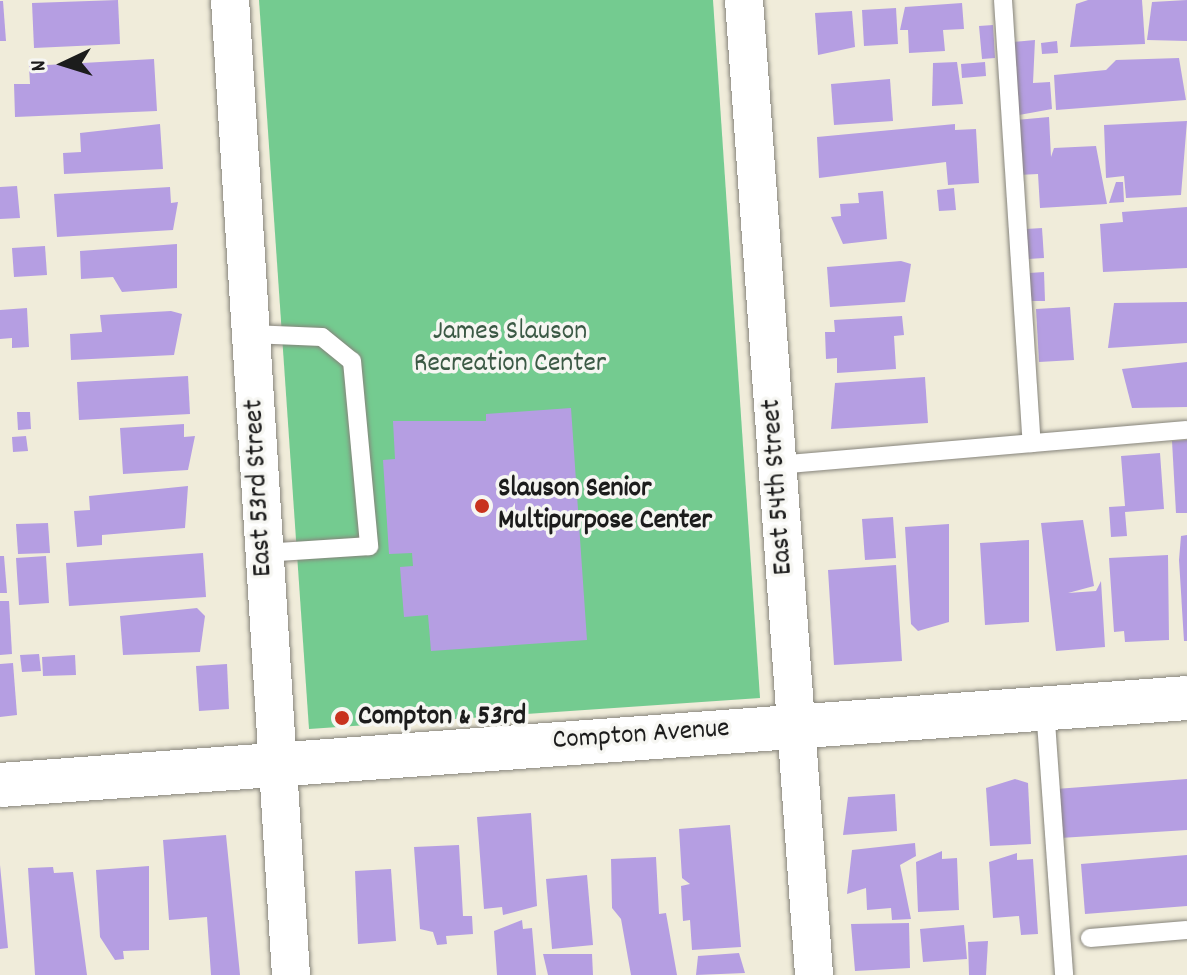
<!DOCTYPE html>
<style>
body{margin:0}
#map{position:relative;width:1187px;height:975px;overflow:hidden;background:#f0ecda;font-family:Dekko,sans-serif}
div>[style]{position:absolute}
.green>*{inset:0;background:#74cb90}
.building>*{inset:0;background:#b59ee2}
.roads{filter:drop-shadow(0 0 2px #86847b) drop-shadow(0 0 2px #86847b)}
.lane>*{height:18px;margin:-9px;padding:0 9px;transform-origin:9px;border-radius:9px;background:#fff}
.street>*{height:38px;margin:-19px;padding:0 19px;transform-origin:19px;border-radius:19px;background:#fff}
.secondary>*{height:44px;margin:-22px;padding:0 22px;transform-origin:22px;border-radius:22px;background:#fff}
.dots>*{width:22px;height:22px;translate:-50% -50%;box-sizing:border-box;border:4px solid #f6f6f2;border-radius:50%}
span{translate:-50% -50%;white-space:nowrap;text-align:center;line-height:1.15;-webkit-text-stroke:7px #f6f6f2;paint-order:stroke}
.park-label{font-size:28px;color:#3b5945}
.street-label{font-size:28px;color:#1c1c1c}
.poi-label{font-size:28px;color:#1c1c1c;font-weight:700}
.left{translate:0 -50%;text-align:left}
.north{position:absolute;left:24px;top:24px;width:80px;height:80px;-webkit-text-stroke:6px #f6f6f2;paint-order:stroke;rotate:266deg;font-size:22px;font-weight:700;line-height:32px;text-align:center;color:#1c1c1c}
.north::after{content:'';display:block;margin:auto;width:28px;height:36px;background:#1c1c1c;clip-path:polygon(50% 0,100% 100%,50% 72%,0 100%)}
</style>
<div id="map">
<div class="green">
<i style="clip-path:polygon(259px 0,713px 0,760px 698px,309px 729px)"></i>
</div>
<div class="building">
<i style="clip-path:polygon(118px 0,120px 44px,34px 48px,32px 3px)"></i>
<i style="clip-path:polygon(1088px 0,1142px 0,1145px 44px,1070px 47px,1076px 4px)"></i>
<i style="clip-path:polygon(1187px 0,1187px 41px,1147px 40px,1152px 2px)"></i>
<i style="clip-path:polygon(0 1px,3px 1px,6px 41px,0 41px)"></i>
<i style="clip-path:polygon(962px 3px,964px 29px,943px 30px,945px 51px,909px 53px,908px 30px,900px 30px,905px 7px)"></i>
<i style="clip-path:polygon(896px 8px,898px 44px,864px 46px,862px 10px)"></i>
<i style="clip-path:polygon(852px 11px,855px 47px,818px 55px,815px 13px)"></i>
<i style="clip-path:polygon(993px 25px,995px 58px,982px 59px,979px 26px)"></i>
<i style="clip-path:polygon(1035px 40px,1033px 83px,1050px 82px,1052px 109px,1019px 115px,1014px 42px)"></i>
<i style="clip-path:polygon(1057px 41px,1058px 53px,1042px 54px,1041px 43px)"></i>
<i style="clip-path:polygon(1179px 58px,1186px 100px,1056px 110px,1054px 75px,1106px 70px,1116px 60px)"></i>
<i style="clip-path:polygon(154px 59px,157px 111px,15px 117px,14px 84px,30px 84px,29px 66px)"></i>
<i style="clip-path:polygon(957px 62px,963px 104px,932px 106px,933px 63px)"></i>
<i style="clip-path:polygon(985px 62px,986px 76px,962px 78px,961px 64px)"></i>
<i style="clip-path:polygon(890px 79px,893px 121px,834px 125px,831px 84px)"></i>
<i style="clip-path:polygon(1049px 117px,1051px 157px,1054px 148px,1096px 146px,1107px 204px,1040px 208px,1038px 174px,1018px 175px,1015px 120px)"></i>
<i style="clip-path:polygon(1187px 121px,1181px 195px,1126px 198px,1124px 176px,1106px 178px,1104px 125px)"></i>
<i style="clip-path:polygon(160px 124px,163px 169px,64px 174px,63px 153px,81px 152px,80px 133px)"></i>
<i style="clip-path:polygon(955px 124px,955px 130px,976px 129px,979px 183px,948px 185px,946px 162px,819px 178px,817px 137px)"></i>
<i style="clip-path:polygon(1116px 182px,1123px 182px,1124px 202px,1109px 203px)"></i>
<i style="clip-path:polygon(17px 186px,20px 218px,0 219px,0 187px)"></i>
<i style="clip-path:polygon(170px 187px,171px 203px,178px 202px,173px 230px,57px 237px,54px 194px)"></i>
<i style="clip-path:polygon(954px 188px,956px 210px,939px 211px,937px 190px)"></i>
<i style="clip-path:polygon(883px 191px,887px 239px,843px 244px,831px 217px,841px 216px,840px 204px,859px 203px,858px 193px)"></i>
<i style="clip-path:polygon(1187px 207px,1187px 268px,1103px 272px,1100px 224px,1123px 222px,1122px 212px)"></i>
<i style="clip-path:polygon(1042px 228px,1044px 258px,1028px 259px,1026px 229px)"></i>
<i style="clip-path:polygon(177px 244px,177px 288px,122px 292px,113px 277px,81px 279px,80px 251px)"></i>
<i style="clip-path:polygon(45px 246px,47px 275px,14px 277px,12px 248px)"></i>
<i style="clip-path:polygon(901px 261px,911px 264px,905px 302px,830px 307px,827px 267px)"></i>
<i style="clip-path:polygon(1044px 272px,1045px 301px,1031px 301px,1029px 273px)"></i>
<i style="clip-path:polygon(1187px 302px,1187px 343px,1108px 348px,1114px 303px)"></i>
<i style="clip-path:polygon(1070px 307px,1074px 360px,1039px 362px,1036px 309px)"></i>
<i style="clip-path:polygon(27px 308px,29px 347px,12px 348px,12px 338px,0 339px,0 310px)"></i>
<i style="clip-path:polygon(171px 311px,182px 314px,174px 355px,71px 360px,70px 334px,102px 332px,100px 315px)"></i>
<i style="clip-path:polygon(902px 316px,904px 335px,894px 336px,896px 369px,837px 373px,837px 358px,826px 359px,825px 332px,835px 332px,834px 320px)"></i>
<i style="clip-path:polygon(1187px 362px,1187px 407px,1132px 408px,1122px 369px)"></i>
<i style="clip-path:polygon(188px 376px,190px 414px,79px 420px,77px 382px)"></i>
<i style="clip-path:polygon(925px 377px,928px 423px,831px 429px,835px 383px)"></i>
<i style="clip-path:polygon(571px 408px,587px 640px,431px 651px,428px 615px,404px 617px,400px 567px,413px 566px,412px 553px,389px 554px,383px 460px,395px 459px,393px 421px,486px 421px,486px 414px)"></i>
<i style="clip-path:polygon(17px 412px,30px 412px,31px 429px,18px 430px)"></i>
<i style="clip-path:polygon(184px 424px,184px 437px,195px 436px,188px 470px,123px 474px,120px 428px)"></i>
<i style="clip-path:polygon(26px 436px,28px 451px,13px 452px,12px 437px)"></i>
<i style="clip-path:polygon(1187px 440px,1187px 513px,1176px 513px,1172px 441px)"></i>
<i style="clip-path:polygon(1160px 453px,1164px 509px,1125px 512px,1127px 536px,1111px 537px,1109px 507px,1125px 506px,1121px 456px)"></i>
<i style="clip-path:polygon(188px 486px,185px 528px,102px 535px,102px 545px,77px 547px,74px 511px,90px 510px,89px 496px)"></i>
<i style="clip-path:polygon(893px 517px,896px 558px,865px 560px,862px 519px)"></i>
<i style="clip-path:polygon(1083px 520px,1094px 586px,1068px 593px,1096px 591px,1101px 581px,1105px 647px,1056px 651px,1041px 523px)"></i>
<i style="clip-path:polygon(48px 523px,50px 553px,18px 554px,16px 524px)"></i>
<i style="clip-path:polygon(949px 524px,949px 622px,918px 631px,911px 624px,905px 527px)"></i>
<i style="clip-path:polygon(1187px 535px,1187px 641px,1184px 641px,1179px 560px,1181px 536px)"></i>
<i style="clip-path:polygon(1029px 540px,1029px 622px,985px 625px,980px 543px)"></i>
<i style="clip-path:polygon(203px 553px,206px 597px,69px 606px,66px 563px)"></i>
<i style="clip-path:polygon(1168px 555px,1169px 640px,1125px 642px,1124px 631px,1114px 632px,1109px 558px)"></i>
<i style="clip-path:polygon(0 556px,4px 556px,7px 593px,0 593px)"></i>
<i style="clip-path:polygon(46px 556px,49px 603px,19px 605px,16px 558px)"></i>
<i style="clip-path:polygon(896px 565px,902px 661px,834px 665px,828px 570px)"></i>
<i style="clip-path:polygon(0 601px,9px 601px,12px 654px,0 655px)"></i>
<i style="clip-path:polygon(197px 608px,205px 616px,200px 652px,123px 655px,120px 616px)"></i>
<i style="clip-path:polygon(39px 654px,41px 671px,22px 672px,20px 655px)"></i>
<i style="clip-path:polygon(75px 655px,76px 675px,43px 676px,42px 657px)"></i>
<i style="clip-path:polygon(13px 663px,17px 715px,0 717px,0 664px)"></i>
<i style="clip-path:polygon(227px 664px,229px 709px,199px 711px,196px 666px)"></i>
<i style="clip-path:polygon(1015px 779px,1028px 783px,1031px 844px,990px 846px,986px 788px)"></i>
<i style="clip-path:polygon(1187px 779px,1187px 830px,1060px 838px,1056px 789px)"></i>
<i style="clip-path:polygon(895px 794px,897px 831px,843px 835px,848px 797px)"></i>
<i style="clip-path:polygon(531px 813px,537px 906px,503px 915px,502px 907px,484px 909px,477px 817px)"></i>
<i style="clip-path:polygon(730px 825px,741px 947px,692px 950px,690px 920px,683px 921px,681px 886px,690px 884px,682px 878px,679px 829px)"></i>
<i style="clip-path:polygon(226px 835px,240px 975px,211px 975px,207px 917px,169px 920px,163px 840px)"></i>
<i style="clip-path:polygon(915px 843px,916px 856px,900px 865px,911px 919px,892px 920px,891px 908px,867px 910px,866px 888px,847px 894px,852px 850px)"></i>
<i style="clip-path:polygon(459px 845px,463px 916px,472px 916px,473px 934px,446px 936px,447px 944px,437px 945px,433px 932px,420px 929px,414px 847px)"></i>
<i style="clip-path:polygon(942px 851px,942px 859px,957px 858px,959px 910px,918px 912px,916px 862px)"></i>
<i style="clip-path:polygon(1017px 853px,1017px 860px,1033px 859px,1038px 934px,1021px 935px,1019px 916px,993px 918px,989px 862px)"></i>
<i style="clip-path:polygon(1187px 855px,1187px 906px,1085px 914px,1081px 864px)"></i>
<i style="clip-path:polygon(656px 857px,659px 914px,666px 913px,677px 975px,631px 975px,621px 919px,612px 908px,611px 859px)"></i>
<i style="clip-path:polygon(0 865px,8px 948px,0 949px)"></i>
<i style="clip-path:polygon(149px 866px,149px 950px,123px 951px,124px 959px,115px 960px,100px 937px,96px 870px)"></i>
<i style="clip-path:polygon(53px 867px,54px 873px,73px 872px,87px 975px,35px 975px,28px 868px)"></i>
<i style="clip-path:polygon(391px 869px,396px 941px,358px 944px,355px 871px)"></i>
<i style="clip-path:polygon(587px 875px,593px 945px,552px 949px,546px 879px)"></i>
<i style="clip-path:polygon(522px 920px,523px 929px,532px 928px,536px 975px,497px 975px,494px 931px)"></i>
<i style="clip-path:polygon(909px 923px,910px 968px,855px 971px,851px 924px)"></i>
<i style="clip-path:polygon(964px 925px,967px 959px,923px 962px,920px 929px)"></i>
<i style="clip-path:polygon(988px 941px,986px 975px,969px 975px,968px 942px)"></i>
<i style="clip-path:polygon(739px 953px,745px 973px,696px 975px,698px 956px)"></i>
<i style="clip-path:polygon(543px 954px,592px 954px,593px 975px,548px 975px)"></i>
</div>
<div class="roads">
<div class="lane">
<i style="left:1003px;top:0;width:444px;rotate:86.3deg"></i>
<i style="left:251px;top:334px;width:71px;rotate:2.4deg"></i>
<i style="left:322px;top:337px;width:38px;rotate:39deg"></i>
<i style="left:352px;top:361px;width:186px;rotate:84.7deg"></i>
<i style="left:369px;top:546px;width:105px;rotate:176.2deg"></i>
<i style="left:777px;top:465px;width:411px;rotate:-4.9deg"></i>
<i style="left:1045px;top:708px;width:268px;rotate:85.9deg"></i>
<i style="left:1090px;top:938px;width:97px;rotate:-4.7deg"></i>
</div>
<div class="street">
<i style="left:230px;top:0;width:977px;rotate:86.42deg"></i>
<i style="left:744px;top:0;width:978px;rotate:85.89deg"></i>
</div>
<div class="secondary">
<i style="left:0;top:785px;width:1190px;rotate:-4.19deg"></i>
</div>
</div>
<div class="dots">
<i style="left:482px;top:506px;background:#c8321e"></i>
<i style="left:342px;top:718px;background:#c8321e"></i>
</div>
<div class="park-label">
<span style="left:510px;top:349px">James Slauson<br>Recreation Center</span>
</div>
<div class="street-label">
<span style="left:779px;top:487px;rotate:-94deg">East 54th Street</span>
<span style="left:260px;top:488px;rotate:-93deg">East 53rd Street</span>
<span style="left:641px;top:736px;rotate:-4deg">Compton Avenue</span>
</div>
<div class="poi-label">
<span class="left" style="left:498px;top:506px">Slauson Senior<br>Multipurpose Center</span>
<span class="left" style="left:358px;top:718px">Compton &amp; 53rd</span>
</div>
<div class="north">N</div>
</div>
